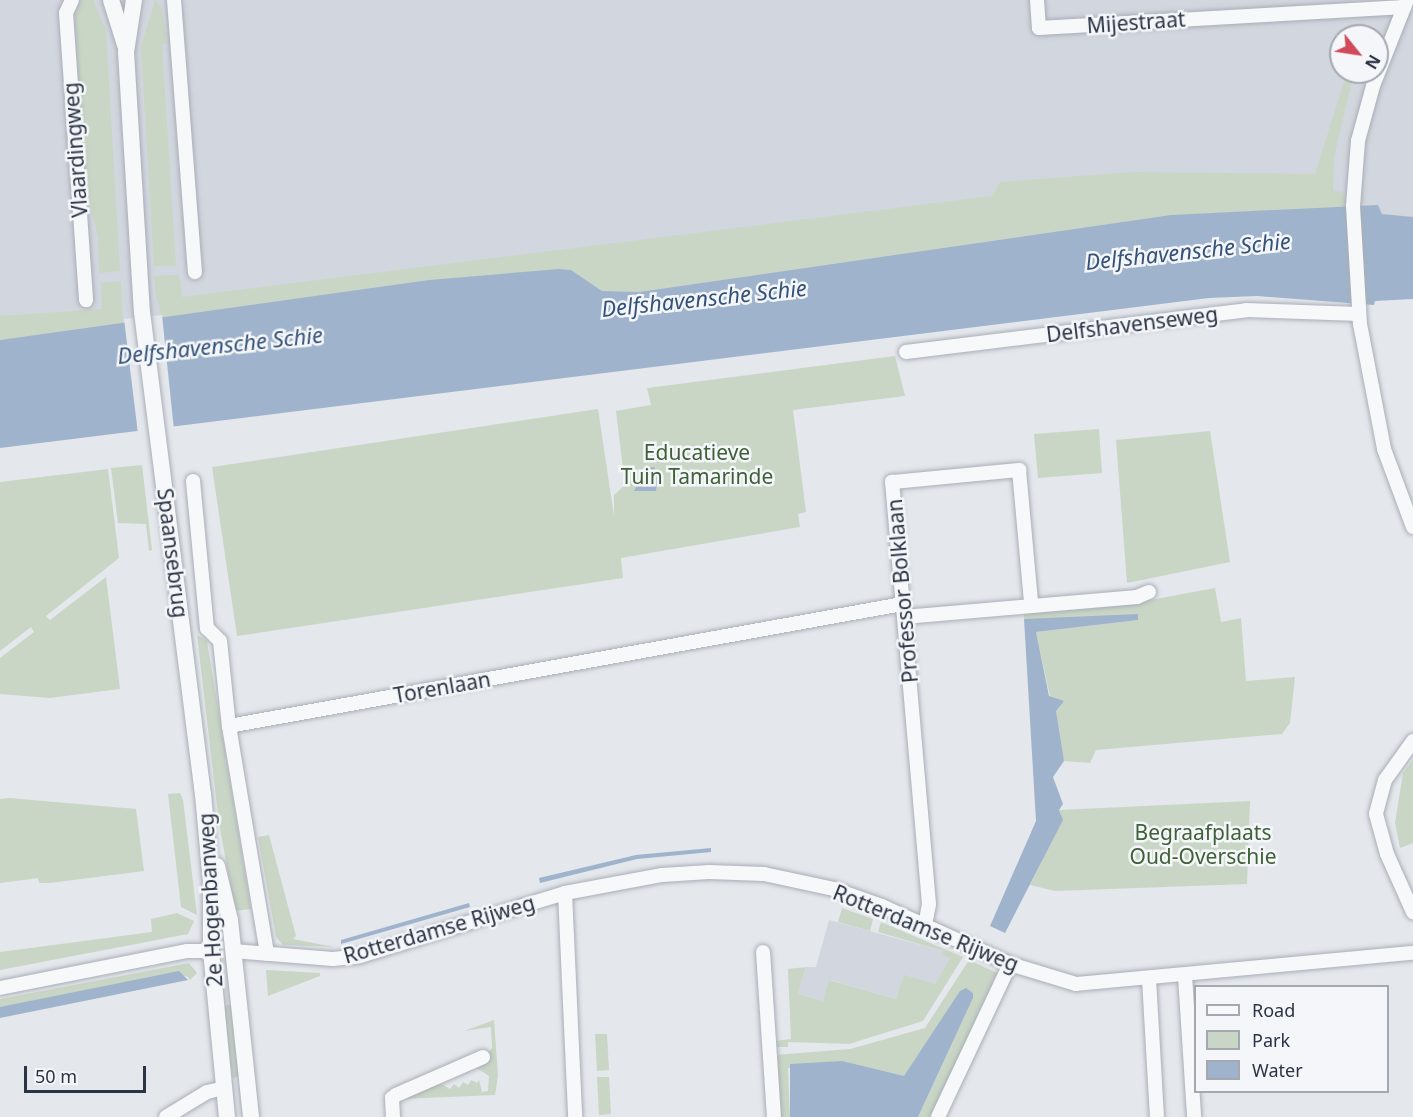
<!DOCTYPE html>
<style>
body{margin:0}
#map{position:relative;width:1413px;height:1117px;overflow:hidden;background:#e4e7ec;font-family:"Noto Sans",sans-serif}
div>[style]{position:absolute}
.built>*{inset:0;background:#d2d6de}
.green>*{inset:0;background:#c9d6c5}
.water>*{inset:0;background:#9fb4cc}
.pier>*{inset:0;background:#e4e7ec}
.roads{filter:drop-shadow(0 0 2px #a9aeb7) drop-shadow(0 0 2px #a9aeb7)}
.minor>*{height:14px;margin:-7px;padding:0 7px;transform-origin:7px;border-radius:7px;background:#f7f8fa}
.tertiary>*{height:16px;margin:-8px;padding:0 8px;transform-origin:8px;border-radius:8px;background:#f7f8fa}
span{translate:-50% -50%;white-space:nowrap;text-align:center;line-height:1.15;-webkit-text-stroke:5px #f4f6f9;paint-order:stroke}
.street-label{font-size:21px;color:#2b3445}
.park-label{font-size:21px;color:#3f6138}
.water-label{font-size:22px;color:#34527a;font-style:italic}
.legend{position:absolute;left:1194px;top:985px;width:195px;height:108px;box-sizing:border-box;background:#f4f6f9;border:2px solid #a4a8b1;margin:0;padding:8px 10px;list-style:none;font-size:18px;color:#2b3445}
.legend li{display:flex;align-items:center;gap:12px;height:30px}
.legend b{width:30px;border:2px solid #a4a8b1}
.north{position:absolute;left:1329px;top:24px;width:60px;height:60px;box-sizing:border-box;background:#f4f6f9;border:2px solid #a4a8b1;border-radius:50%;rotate:120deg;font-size:16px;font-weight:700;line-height:24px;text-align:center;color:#2b3445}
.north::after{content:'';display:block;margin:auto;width:21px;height:27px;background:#d1495b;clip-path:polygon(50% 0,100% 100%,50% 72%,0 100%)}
.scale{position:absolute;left:24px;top:1066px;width:122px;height:27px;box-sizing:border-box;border:3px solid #2b3445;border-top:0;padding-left:8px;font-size:18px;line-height:21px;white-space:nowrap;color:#2b3445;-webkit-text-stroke:4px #f4f6f9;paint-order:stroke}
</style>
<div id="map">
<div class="built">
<i style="clip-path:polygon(evenodd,0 0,1413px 0,1413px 238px,0 357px,0 0,1341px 36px,1377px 36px,1377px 72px,1341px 72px,1341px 36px)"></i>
<i style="clip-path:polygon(829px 920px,943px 951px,950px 958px,935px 984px,896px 999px,830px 980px,823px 1001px,798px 994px,806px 967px,816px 967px)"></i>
</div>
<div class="green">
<i style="clip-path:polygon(81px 0,93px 0,106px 30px,120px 271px,99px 273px,98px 237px,85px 186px,75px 16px)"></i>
<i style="clip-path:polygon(155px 0,162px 8px,167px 43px,162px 44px,176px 266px,154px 266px,141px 47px)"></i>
<i style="clip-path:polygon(1347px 72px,1354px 72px,1334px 157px,1333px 191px,1343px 192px,1348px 207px,1171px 215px,639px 292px,602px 291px,571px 270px,429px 280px,162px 318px,156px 296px,154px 276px,179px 275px,182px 297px,992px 196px,1000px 182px,1133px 172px,1315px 174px)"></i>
<i style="clip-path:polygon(121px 281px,123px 323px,0 340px,0 316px,102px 309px,101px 283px)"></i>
<i style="clip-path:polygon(895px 356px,905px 396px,793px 410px,806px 512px,798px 514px,800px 527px,621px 558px,623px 578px,237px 636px,212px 467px,598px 409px,614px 516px,614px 495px,625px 485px,616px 411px,651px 405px,647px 388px)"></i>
<i style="clip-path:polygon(1099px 429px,1102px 473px,1038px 478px,1034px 434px)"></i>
<i style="clip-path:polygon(1210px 431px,1230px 562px,1127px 583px,1116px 440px)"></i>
<i style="clip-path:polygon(142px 465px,152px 550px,149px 551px,146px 524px,118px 523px,111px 468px)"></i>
<i style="clip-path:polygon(108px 469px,119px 558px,46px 616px,50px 620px,106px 577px,120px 689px,50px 698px,0 694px,0 658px,34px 632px,31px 627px,0 651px,0 482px)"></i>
<i style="clip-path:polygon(1215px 588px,1221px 622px,1241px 618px,1246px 681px,1295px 677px,1290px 723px,1282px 734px,1096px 750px,1090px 763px,1064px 761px,1036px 632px,1137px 620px,1024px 619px,1024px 611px,1129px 604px)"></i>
<i style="clip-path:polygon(197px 635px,207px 641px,251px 909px,235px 911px,219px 823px)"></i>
<i style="clip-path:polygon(1413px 760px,1413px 843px,1400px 848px,1395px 823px,1403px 773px)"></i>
<i style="clip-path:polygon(180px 793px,183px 800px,197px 915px,181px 907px,168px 794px)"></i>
<i style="clip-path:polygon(9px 798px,136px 809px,144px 871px,50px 883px,39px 883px,38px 878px,0 883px,0 799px)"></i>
<i style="clip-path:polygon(1250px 801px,1247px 884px,1055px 891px,1030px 885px,1062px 820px,1059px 810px)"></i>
<i style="clip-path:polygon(269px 835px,296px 936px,293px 939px,334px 947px,283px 945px,276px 937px,258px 837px)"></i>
<i style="clip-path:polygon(842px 908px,873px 919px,870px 931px,838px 922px)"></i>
<i style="clip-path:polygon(177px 913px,194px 921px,188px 934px,0 970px,0 952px,152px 932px,151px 919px)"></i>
<i style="clip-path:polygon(881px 922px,963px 957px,923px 1021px,849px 1044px,788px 1042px,788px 1047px,775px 1047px,775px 1041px,791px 1039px,788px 969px,806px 967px,798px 994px,823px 1001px,829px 980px,896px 999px,904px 975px,935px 984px,950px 958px,942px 955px,943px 951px,878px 932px)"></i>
<i style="clip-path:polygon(969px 960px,997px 973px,932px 1117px,918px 1117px,973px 998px,904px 1076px,788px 1068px,790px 1117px,779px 1117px,775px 1055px,850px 1049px,925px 1028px)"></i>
<i style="clip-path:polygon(189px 963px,197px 973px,190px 980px,187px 976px,0 1008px,0 999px)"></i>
<i style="clip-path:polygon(266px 970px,320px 973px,320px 976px,268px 996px)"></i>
<i style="clip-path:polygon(234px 1004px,240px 1076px,233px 1078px,222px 1006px)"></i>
<i style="clip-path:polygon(494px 1020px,498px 1076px,495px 1095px,401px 1099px,436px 1081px,450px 1089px,454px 1084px,459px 1088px,463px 1082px,468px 1085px,471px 1080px,477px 1083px,479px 1080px,482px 1092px,488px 1091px,489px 1076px,475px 1067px,488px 1062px,486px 1055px,492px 1048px,491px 1027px,464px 1031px)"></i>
<i style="clip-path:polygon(595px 1034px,607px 1034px,609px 1070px,597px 1071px)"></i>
<i style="clip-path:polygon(597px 1077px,609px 1077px,611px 1114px,599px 1115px)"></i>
</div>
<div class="water">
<i style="clip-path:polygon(1378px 205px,1382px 214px,1413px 217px,1413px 299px,1375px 301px,1374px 305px,1257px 296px,1209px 298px,0 448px,0 340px,429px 280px,559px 269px,571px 270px,602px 291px,639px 292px,1171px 215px)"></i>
<i style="clip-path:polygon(654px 467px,658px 476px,656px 491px,634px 491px,647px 468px)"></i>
<i style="clip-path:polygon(1138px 614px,1138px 620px,1036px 632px,1049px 696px,1064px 701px,1056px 711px,1064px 761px,1053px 777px,1063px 804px,1059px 810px,1063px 820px,1005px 933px,990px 926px,1036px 821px,1024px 619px)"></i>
<i style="clip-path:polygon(711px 848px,711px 852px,637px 859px,540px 883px,539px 878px,636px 855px)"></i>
<i style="clip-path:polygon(469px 903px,470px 907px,341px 944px,341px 940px)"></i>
<i style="clip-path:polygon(179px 971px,188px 980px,0 1018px,0 1007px)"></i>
<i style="clip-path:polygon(966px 988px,973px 993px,973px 998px,918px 1117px,790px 1117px,790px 1064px,842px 1061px,904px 1076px,960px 991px)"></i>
</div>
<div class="pier">
<i style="clip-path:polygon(162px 315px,174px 430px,138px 434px,124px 319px)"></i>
</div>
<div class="roads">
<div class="minor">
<i style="left:72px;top:0;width:14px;rotate:115deg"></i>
<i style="left:66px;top:13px;width:288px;rotate:86deg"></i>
<i style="left:174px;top:0;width:273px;rotate:85.6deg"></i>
<i style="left:1037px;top:0;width:28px;rotate:86deg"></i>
<i style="left:1039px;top:28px;width:366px;rotate:-3.3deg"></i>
<i style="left:1407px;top:0;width:92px;rotate:111.6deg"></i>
<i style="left:1373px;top:86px;width:57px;rotate:105.3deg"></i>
<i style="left:1358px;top:141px;width:65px;rotate:94.4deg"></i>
<i style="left:1353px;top:206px;width:118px;rotate:86.6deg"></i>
<i style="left:1360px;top:324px;width:127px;rotate:79.1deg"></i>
<i style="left:1384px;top:449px;width:83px;rotate:69.6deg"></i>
<i style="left:906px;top:352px;width:343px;rotate:-7deg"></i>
<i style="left:1246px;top:310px;width:113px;rotate:2deg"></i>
<i style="left:193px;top:481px;width:148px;rotate:84.6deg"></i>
<i style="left:207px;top:628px;width:18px;rotate:45deg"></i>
<i style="left:220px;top:641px;width:85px;rotate:84deg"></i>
<i style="left:229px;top:726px;width:684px;rotate:-10.27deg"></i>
<i style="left:904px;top:617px;width:234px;rotate:-4.9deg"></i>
<i style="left:1137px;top:597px;width:13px;rotate:-23deg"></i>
<i style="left:229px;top:726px;width:231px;rotate:80.5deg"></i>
<i style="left:1413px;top:741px;width:48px;rotate:125.7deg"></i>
<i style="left:1385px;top:780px;width:35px;rotate:105deg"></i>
<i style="left:1376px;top:814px;width:41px;rotate:74.6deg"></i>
<i style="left:1387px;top:854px;width:64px;rotate:65.9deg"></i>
<i style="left:565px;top:893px;width:224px;rotate:87.4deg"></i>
<i style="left:925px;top:925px;width:21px;rotate:-79deg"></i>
<i style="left:929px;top:904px;width:424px;rotate:-95deg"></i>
<i style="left:892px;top:482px;width:128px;rotate:-5.4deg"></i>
<i style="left:1019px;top:470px;width:134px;rotate:84.8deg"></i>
<i style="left:233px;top:951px;width:100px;rotate:4.6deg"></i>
<i style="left:333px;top:959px;width:27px;rotate:-6deg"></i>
<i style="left:360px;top:956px;width:214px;rotate:-17.1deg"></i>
<i style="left:565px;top:893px;width:99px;rotate:-10.5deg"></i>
<i style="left:662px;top:875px;width:47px;rotate:-3.7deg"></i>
<i style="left:709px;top:872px;width:55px;rotate:2.1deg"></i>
<i style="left:764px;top:874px;width:72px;rotate:12.1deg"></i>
<i style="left:834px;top:889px;width:51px;rotate:19.5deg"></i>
<i style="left:882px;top:906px;width:141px;rotate:24.4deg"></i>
<i style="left:1010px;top:964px;width:69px;rotate:16.9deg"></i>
<i style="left:1076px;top:984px;width:338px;rotate:-5.3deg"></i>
<i style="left:763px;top:952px;width:165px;rotate:86.2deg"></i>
<i style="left:1185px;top:976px;width:141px;rotate:86.3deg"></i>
<i style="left:1149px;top:979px;width:138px;rotate:86.7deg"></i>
<i style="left:0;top:988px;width:191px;rotate:-11.2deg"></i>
<i style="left:187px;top:951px;width:24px"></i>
<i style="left:166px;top:1117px;width:48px;rotate:-31.4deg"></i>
<i style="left:207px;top:1092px;width:18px;rotate:-13deg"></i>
<i style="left:393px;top:1117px;width:19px;rotate:-93deg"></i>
<i style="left:392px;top:1098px;width:5px;rotate:-37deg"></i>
<i style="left:396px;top:1095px;width:95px;rotate:-23.6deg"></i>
<i style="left:938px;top:1117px;width:169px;rotate:-64.8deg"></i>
</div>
<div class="tertiary">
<i style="left:111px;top:0;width:47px;rotate:72.7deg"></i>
<i style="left:134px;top:0;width:53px;rotate:98.7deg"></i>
<i style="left:126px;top:52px;width:260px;rotate:86.5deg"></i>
<i style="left:142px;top:312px;width:486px;rotate:82.8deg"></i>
<i style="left:203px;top:794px;width:88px;rotate:84.8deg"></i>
<i style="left:211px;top:882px;width:69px;rotate:90deg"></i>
<i style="left:211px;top:951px;width:167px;rotate:84.5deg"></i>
<i style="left:217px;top:866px;width:56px;rotate:76.5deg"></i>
<i style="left:230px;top:920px;width:198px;rotate:83.9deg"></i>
</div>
</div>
<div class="street-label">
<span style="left:1136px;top:22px;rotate:-4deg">Mijestraat</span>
<span style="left:75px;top:150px;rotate:-94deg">Vlaardingweg</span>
<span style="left:1132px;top:324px;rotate:-7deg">Delfshavenseweg</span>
<span style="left:173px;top:553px;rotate:83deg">Spaansebrug</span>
<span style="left:902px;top:591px;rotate:-95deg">Professor Bolklaan</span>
<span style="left:442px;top:687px;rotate:-10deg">Torenlaan</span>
<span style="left:210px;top:900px;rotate:-93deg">2e Hogenbanweg</span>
<span style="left:926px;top:928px;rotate:22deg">Rotterdamse Rijweg</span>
<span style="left:439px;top:929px;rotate:-16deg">Rotterdamse Rijweg</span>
</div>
<div class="park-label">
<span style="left:697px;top:464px">Educatieve<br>Tuin Tamarinde</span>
<span style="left:1203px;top:844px">Begraafplaats<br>Oud-Overschie</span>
</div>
<div class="water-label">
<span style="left:1188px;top:251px;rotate:-6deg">Delfshavensche Schie</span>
<span style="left:704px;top:298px;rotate:-6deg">Delfshavensche Schie</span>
<span style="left:220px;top:345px;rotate:-6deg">Delfshavensche Schie</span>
</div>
<ul class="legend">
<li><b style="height:8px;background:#f7f8fa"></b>Road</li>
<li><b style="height:16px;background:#c9d6c5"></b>Park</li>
<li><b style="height:16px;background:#9fb4cc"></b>Water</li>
</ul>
<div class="north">N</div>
<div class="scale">50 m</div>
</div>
